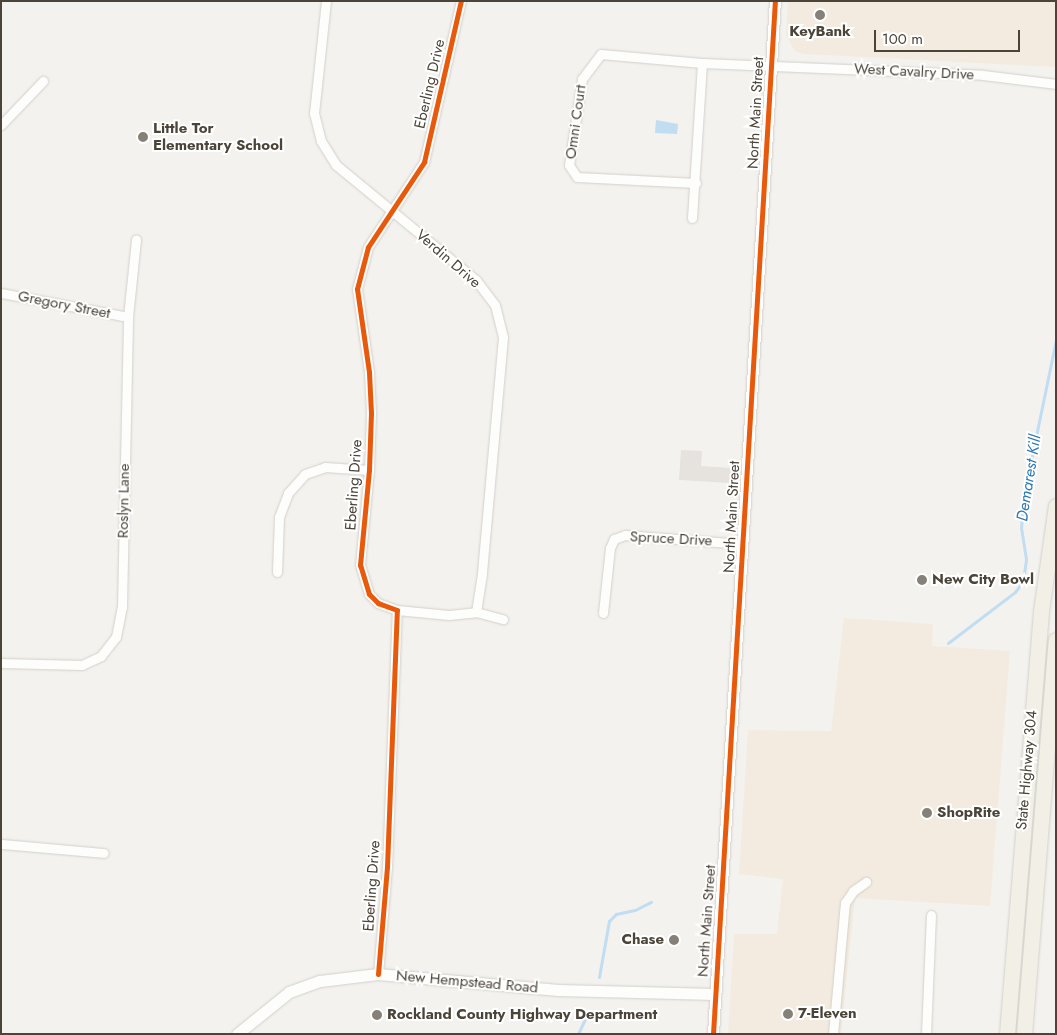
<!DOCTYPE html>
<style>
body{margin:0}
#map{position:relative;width:1057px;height:1035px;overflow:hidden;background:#f4f2ee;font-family:Jost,sans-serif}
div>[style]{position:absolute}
.commercial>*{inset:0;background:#f3ebdf}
.parking>*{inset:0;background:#e6e3df}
.water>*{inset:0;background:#c0ddf1}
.stream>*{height:3px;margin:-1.5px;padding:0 1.5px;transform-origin:1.5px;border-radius:1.5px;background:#c0ddf1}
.roads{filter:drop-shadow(0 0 1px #d2d0cb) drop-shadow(0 0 1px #d2d0cb)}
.minor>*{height:9px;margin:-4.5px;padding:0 4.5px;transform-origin:4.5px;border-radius:4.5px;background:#fdfdfc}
.tertiary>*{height:11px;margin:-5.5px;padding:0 5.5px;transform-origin:5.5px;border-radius:5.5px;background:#fdfdfc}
.primary>*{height:15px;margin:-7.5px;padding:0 7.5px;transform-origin:7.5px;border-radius:7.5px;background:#f2efe6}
.cycleway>*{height:5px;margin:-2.5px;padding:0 2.5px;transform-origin:2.5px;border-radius:2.5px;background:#e8590c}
.dots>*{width:14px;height:14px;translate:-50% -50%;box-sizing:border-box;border:2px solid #fff;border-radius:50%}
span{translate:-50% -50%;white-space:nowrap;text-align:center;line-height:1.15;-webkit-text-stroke:4px #fff;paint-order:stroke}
.poi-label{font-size:15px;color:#4b4439;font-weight:700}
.left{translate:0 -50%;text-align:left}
.right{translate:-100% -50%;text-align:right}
.street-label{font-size:15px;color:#4b4439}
.water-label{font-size:16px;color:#2e7ab2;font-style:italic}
.frame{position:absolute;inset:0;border:2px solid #4b4439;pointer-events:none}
.scale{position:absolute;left:874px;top:30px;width:146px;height:22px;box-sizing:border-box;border:2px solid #4b4439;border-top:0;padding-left:6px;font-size:15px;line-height:18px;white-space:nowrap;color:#4b4439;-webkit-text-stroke:4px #fff;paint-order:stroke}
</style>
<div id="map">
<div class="commercial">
<i style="clip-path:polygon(788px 1px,1056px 1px,1056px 67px,803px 54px,795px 51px,786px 35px)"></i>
<i style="clip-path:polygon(844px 618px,933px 624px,932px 646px,1010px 651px,990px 906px,855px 898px,841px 1034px,728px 1034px,734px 934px,777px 934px,783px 879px,739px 874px,748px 730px,831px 731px)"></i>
</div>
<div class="parking">
<i style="clip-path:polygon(681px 450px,702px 451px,701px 466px,731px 468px,730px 483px,679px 480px)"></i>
</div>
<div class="water">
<i style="clip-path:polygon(656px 120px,678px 124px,677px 134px,655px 133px)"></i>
</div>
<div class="stream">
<i style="left:948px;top:643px;width:84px;rotate:-37.3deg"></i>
<i style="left:1015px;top:592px;width:14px;rotate:-54deg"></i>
<i style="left:1023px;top:581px;width:22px;rotate:-82deg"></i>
<i style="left:1026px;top:559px;width:31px;rotate:-99deg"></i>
<i style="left:1021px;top:528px;width:34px;rotate:-85deg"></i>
<i style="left:1024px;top:494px;width:158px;rotate:-78.3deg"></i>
<i style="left:599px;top:977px;width:57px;rotate:-79.9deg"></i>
<i style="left:609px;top:921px;width:10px;rotate:-45deg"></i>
<i style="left:616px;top:914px;width:19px;rotate:-12deg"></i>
<i style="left:635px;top:910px;width:18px;rotate:-27deg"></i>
<i style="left:578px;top:1034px;width:23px;rotate:-65deg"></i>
</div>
<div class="roads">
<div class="minor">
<i style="left:326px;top:1px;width:113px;rotate:96.1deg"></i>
<i style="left:314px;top:113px;width:29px;rotate:76deg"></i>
<i style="left:321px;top:141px;width:28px;rotate:58deg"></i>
<i style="left:336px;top:165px;width:181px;rotate:39.4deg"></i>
<i style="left:476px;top:280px;width:31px;rotate:53deg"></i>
<i style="left:495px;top:305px;width:33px;rotate:76deg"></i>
<i style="left:503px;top:337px;width:238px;rotate:95.1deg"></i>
<i style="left:482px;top:574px;width:38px;rotate:99deg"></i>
<i style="left:1px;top:125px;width:61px;rotate:-46.3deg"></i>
<i style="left:696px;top:183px;width:119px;rotate:-177.1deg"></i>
<i style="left:577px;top:177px;width:14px;rotate:-124deg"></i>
<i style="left:569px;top:165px;width:87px;rotate:-81.4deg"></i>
<i style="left:582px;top:79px;width:31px;rotate:-53deg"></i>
<i style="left:601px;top:54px;width:101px;rotate:5.1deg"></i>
<i style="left:702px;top:63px;width:281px;rotate:2.4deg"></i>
<i style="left:983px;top:75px;width:74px;rotate:7deg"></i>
<i style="left:692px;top:218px;width:155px;rotate:-86.3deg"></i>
<i style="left:1px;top:293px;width:129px;rotate:10.7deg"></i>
<i style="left:277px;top:572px;width:55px;rotate:-87.9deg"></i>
<i style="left:279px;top:517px;width:26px;rotate:-69deg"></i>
<i style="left:288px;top:493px;width:25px;rotate:-48deg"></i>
<i style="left:305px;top:474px;width:21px;rotate:-19deg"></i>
<i style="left:325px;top:467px;width:44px;rotate:3.9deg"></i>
<i style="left:397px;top:610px;width:52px;rotate:5.5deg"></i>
<i style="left:449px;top:615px;width:27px;rotate:-6deg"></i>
<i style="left:476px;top:612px;width:28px;rotate:15deg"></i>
<i style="left:603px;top:613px;width:65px;rotate:-83.9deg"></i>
<i style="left:610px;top:548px;width:10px;rotate:-66deg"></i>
<i style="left:614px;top:539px;width:12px;rotate:-20deg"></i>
<i style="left:625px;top:535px;width:118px;rotate:4.4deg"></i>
<i style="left:1px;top:663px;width:81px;rotate:1.4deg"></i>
<i style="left:82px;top:665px;width:21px;rotate:-25deg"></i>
<i style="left:101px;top:656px;width:24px;rotate:-52deg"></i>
<i style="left:116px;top:637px;width:31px;rotate:-79deg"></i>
<i style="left:122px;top:607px;width:290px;rotate:-88.8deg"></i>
<i style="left:128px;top:317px;width:78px;rotate:-84.1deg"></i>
<i style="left:1px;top:844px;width:103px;rotate:5deg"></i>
<i style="left:378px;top:974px;width:107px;rotate:-85.2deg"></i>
<i style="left:387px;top:867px;width:257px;rotate:-87.8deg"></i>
<i style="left:397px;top:610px;width:20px;rotate:-160deg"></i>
<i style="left:378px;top:603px;width:13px;rotate:-135deg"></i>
<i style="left:369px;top:594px;width:30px;rotate:-107deg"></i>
<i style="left:360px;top:565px;width:95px;rotate:-84.6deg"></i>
<i style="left:369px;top:470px;width:57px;rotate:-88deg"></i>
<i style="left:371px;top:413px;width:41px;rotate:-92.8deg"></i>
<i style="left:369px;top:372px;width:84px;rotate:-98.2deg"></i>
<i style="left:357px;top:289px;width:43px;rotate:-75.3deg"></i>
<i style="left:368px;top:247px;width:102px;rotate:-56.6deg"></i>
<i style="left:424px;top:162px;width:165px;rotate:-77.1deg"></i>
<i style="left:833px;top:1034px;width:132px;rotate:-84.8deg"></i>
<i style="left:845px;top:903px;width:14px;rotate:-56deg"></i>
<i style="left:853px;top:891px;width:16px;rotate:-35deg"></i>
<i style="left:926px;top:1034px;width:119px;rotate:-87.6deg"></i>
</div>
<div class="tertiary">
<i style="left:237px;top:1034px;width:67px;rotate:-38.9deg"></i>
<i style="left:289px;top:992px;width:33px;rotate:-20deg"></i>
<i style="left:320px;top:981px;width:58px;rotate:-6.9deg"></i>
<i style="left:378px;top:974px;width:181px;rotate:5.1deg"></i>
<i style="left:558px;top:990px;width:157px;rotate:1.5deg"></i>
<i style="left:713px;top:1034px;width:1035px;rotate:-86.57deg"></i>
</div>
<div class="primary">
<i style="left:1007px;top:1034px;width:424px;rotate:-85.4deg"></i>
<i style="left:1041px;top:611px;width:106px;rotate:-81.9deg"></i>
<i style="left:1024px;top:1034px;width:395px;rotate:-85.4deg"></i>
</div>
</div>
<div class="cycleway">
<i style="left:378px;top:974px;width:107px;rotate:-85.2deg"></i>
<i style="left:387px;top:867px;width:257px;rotate:-87.8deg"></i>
<i style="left:397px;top:610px;width:20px;rotate:-160deg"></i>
<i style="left:378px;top:603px;width:13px;rotate:-135deg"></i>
<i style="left:369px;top:594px;width:30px;rotate:-107deg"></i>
<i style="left:360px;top:565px;width:95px;rotate:-84.6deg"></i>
<i style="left:369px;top:470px;width:57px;rotate:-88deg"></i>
<i style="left:371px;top:413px;width:41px;rotate:-92.8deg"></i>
<i style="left:369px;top:372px;width:84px;rotate:-98.2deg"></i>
<i style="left:357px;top:289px;width:43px;rotate:-75.3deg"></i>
<i style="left:368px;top:247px;width:102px;rotate:-56.6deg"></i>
<i style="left:424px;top:162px;width:165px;rotate:-77.1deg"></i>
<i style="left:713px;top:1034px;width:1035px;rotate:-86.57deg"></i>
</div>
<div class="dots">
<i style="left:820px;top:15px;background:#868178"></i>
<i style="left:143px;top:137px;background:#868178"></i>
<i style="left:922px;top:580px;background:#868178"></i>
<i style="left:927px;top:813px;background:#868178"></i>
<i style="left:674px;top:940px;background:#868178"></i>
<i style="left:788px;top:1014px;background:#868178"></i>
<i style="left:377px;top:1015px;background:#868178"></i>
</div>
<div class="poi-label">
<span style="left:820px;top:32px">KeyBank</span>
<span class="left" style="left:153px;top:137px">Little Tor<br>Elementary School</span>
<span class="left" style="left:932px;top:580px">New City Bowl</span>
<span class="left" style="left:937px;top:813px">ShopRite</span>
<span class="right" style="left:664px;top:940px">Chase</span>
<span class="left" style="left:798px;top:1014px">7-Eleven</span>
<span class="left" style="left:387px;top:1015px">Rockland County Highway Department</span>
</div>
<div class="street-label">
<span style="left:914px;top:72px;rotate:3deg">West Cavalry Drive</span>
<span style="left:430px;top:84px;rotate:-77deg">Eberling Drive</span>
<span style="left:756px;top:113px;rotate:-87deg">North Main Street</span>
<span style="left:576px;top:122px;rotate:-82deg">Omni Court</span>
<span style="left:448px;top:259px;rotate:41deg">Verdin Drive</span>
<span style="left:64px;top:305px;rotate:11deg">Gregory Street</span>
<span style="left:354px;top:485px;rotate:-86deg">Eberling Drive</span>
<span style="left:124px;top:501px;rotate:-89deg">Roslyn Lane</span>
<span style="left:732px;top:517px;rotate:-87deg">North Main Street</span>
<span style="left:671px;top:539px;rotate:3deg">Spruce Drive</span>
<span style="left:1027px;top:770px;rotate:-85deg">State Highway 304</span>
<span style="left:372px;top:886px;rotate:-86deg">Eberling Drive</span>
<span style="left:707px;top:921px;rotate:-86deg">North Main Street</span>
<span style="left:467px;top:982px;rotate:5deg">New Hempstead Road</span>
</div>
<div class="water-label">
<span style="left:1029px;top:478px;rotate:-81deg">Demarest Kill</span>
</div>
<div class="frame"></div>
<div class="scale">100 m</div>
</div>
